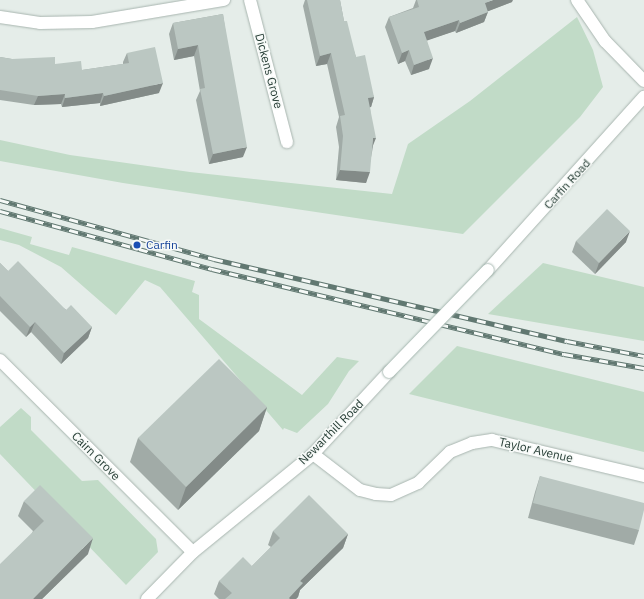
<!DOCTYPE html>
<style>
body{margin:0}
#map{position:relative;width:644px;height:599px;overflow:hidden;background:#e5ede9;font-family:"IBM Plex Sans",sans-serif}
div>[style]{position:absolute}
.green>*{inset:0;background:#c1dbc7}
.roads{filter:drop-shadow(0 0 1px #a8b5af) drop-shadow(0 0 1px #a8b5af)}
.minor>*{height:12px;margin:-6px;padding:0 6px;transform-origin:6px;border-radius:6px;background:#fff}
.secondary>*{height:12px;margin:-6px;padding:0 6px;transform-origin:6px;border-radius:6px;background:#fff}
.rail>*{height:4.5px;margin-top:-2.25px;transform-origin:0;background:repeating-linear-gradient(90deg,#f6f9f7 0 9px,#617871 0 18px);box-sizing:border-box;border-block:1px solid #617871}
.bridges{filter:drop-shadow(0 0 1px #a5b7b0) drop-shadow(0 0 1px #a5b7b0)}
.secondary-bridge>*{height:12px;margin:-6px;padding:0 6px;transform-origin:6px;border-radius:6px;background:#fff}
.wall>*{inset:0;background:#a1aba7}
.shaded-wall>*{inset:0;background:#838b88}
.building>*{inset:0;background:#bbc7c2}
.dots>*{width:11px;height:11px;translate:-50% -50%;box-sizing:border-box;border:2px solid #f6f9f7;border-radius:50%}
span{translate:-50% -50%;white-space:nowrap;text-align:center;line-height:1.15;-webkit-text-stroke:3px #f6f9f7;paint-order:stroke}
.street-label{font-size:12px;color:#263d35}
.transit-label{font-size:12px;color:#164399}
.left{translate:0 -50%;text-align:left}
</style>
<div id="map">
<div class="green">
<i style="clip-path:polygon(577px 17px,593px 50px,603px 87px,580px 117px,463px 234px,123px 183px,0 161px,0 140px,70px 155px,190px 172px,392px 194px,408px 144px,470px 101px)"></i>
<i style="clip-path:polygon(0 228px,32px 237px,30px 244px,69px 255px,72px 247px,195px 281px,192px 292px,199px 295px,199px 319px,302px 395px,337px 357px,359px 361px,349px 371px,328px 404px,297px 433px,284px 428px,283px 430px,160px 287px,145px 280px,116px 315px,61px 267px,19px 245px,0 240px)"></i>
<i style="clip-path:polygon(543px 263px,644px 287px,644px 341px,488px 314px)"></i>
<i style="clip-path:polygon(457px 346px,644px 392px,644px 452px,409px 394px)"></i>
<i style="clip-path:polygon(21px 408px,31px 417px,31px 430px,82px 481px,98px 480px,156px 539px,158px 552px,126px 585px,0 454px,0 427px)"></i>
</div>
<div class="roads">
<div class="minor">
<i style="left:250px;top:0;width:147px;rotate:75.4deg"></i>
<i style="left:577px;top:0;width:50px;rotate:55.7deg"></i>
<i style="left:605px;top:41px;width:56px;rotate:45.7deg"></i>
<i style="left:0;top:17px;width:40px;rotate:8.5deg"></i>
<i style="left:40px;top:23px;width:52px;rotate:-1.1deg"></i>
<i style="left:92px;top:22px;width:134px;rotate:-9.5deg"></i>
<i style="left:0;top:360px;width:272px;rotate:44.9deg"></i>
<i style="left:313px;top:454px;width:59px;rotate:37.5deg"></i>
<i style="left:360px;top:490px;width:16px;rotate:14deg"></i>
<i style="left:376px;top:494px;width:15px;rotate:4deg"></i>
<i style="left:391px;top:495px;width:30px;rotate:-24deg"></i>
<i style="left:418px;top:483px;width:45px;rotate:-44.1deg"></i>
<i style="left:450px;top:452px;width:24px;rotate:-22deg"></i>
<i style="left:472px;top:443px;width:20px;rotate:-9deg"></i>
<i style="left:492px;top:440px;width:156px;rotate:13.3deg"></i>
</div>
<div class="secondary">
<i style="left:488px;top:270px;width:233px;rotate:-48deg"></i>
<i style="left:147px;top:599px;width:66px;rotate:-45.6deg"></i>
<i style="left:193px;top:552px;width:155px;rotate:-39.2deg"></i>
<i style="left:313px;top:454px;width:112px;rotate:-47.2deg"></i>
</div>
</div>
<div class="rail">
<i style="left:0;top:200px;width:222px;rotate:15.4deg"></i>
<i style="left:214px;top:259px;width:362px;rotate:13.1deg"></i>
<i style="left:567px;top:341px;width:78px;rotate:11deg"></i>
<i style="left:0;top:211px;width:220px;rotate:15.3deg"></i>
<i style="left:212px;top:269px;width:362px;rotate:13.6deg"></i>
<i style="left:564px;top:354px;width:81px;rotate:9.9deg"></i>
</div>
<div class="bridges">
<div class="secondary-bridge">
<i style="left:389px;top:372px;width:142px;rotate:-45.9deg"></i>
</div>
</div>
<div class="wall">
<i style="clip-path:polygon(305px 0,340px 0,344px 21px,356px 57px,374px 97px,371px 107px,370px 107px,373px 147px,366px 183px,336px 180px,339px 147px,336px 127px,339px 117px,327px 64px,316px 66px,303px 6px)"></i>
<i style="clip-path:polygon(416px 0,512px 2px,488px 11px,484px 22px,456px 33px,455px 31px,427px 40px,429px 69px,411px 75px,405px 61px,398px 64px,385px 27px,389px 17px,413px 8px)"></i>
<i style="clip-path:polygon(223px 14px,243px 157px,209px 164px,196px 100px,200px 91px,194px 56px,174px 60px,169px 34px,173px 23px)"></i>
<i style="clip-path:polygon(127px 53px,159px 93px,100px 106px,100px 103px,62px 107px,61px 104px,34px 105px,0 100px,0 57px,12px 59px,55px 64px,82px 70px,123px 64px,123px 62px)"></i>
<i style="clip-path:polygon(576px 241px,626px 242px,595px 274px,572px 252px)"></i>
<i style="clip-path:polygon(0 263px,8px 271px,92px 327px,88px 338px,61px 364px,31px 332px,26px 337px,0 311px)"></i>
<i style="clip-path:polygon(267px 407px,259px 431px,178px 510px,130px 462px,138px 438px)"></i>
<i style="clip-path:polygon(540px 476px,639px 530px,634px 545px,528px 518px,535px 492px)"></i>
<i style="clip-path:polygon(24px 501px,88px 554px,42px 599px,0 599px,33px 531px,18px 516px)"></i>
<i style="clip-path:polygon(273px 531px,348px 534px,343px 548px,300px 590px,298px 597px,296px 599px,219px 599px,214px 594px,219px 581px,252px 566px,271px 547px,268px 545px)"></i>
</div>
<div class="shaded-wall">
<i style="clip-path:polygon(493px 0,513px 0,512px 2px,481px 14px,485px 3px)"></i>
<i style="clip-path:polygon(488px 12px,484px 22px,456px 33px,460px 23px)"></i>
<i style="clip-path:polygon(459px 20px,455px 31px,420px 43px,424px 32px)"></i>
<i style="clip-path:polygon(198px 45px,194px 56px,174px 60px,178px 49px)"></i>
<i style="clip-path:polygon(409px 50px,405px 61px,398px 64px,402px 53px)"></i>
<i style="clip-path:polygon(331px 53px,327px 64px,316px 66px,320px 56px)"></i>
<i style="clip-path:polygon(433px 58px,429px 69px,411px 75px,414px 65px)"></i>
<i style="clip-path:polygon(163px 83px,159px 93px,100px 106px,104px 96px)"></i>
<i style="clip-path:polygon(103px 93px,100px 103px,62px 107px,65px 98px)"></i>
<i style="clip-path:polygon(65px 94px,61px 104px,34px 105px,38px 96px)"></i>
<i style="clip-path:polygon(374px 97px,371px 107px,364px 109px,368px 98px)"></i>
<i style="clip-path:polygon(373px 138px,376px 138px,372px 148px)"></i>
<i style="clip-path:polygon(247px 147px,243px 157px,209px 164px,213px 154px)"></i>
<i style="clip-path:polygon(340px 170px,370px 172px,366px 183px,336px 180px)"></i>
<i style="clip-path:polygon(630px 231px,626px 242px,595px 274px,599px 263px)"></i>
<i style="clip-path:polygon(35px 322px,31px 332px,26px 337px,30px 327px)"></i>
<i style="clip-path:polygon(92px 327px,88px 338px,61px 364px,64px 353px)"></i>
<i style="clip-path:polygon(267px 407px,259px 431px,178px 510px,186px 487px)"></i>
<i style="clip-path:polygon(348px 534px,343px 548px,300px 590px,298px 597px,296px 599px,288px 599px,300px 581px)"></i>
<i style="clip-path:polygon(93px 538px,88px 554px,42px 599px,33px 599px)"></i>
</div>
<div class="building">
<i style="clip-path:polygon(307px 0,340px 0,344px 21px,347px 21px,356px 57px,365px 55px,374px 97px,368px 98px,376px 138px,373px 138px,370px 172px,340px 170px,343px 136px,340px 116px,345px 115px,331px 53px,320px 56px)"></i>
<i style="clip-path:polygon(417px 0,493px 0,485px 3px,488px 12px,460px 23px,459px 20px,424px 32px,433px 58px,414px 65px,409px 50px,402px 53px,389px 17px,419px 7px)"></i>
<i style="clip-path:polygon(223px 14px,247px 147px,213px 154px,200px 89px,205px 88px,198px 45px,178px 49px,173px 23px)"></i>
<i style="clip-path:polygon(155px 47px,163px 83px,104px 96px,103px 93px,65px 98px,65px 94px,38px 96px,0 90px,0 57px,12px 59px,55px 57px,55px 64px,81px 61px,82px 70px,129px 63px,127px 53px)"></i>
<i style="clip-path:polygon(607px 209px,630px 231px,599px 263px,576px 241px)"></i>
<i style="clip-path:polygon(18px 261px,66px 310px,71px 305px,92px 327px,64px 353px,35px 322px,30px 327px,0 296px,0 263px,8px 271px)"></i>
<i style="clip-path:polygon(219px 359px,267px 407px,186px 487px,138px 438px)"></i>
<i style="clip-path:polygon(540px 476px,644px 503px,644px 510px,639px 530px,533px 503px)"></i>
<i style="clip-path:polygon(40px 485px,93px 538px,33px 599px,0 599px,0 564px,44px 521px,24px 501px)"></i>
<i style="clip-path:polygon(309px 495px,348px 534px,300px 581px,303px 583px,289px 598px,290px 599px,225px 599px,232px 593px,219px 581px,243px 557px,252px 566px,280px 538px,273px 531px)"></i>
</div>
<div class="dots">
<i style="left:137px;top:245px;background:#1a4fb4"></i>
</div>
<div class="street-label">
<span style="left:269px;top:71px;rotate:75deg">Dickens Grove</span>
<span style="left:567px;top:184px;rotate:-48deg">Carfin Road</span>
<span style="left:331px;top:432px;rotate:-45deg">Newarthill Road</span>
<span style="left:536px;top:450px;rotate:13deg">Taylor Avenue</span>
<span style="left:96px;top:456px;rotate:45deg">Cairn Grove</span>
</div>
<div class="transit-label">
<span class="left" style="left:146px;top:245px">Carfin</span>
</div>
</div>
